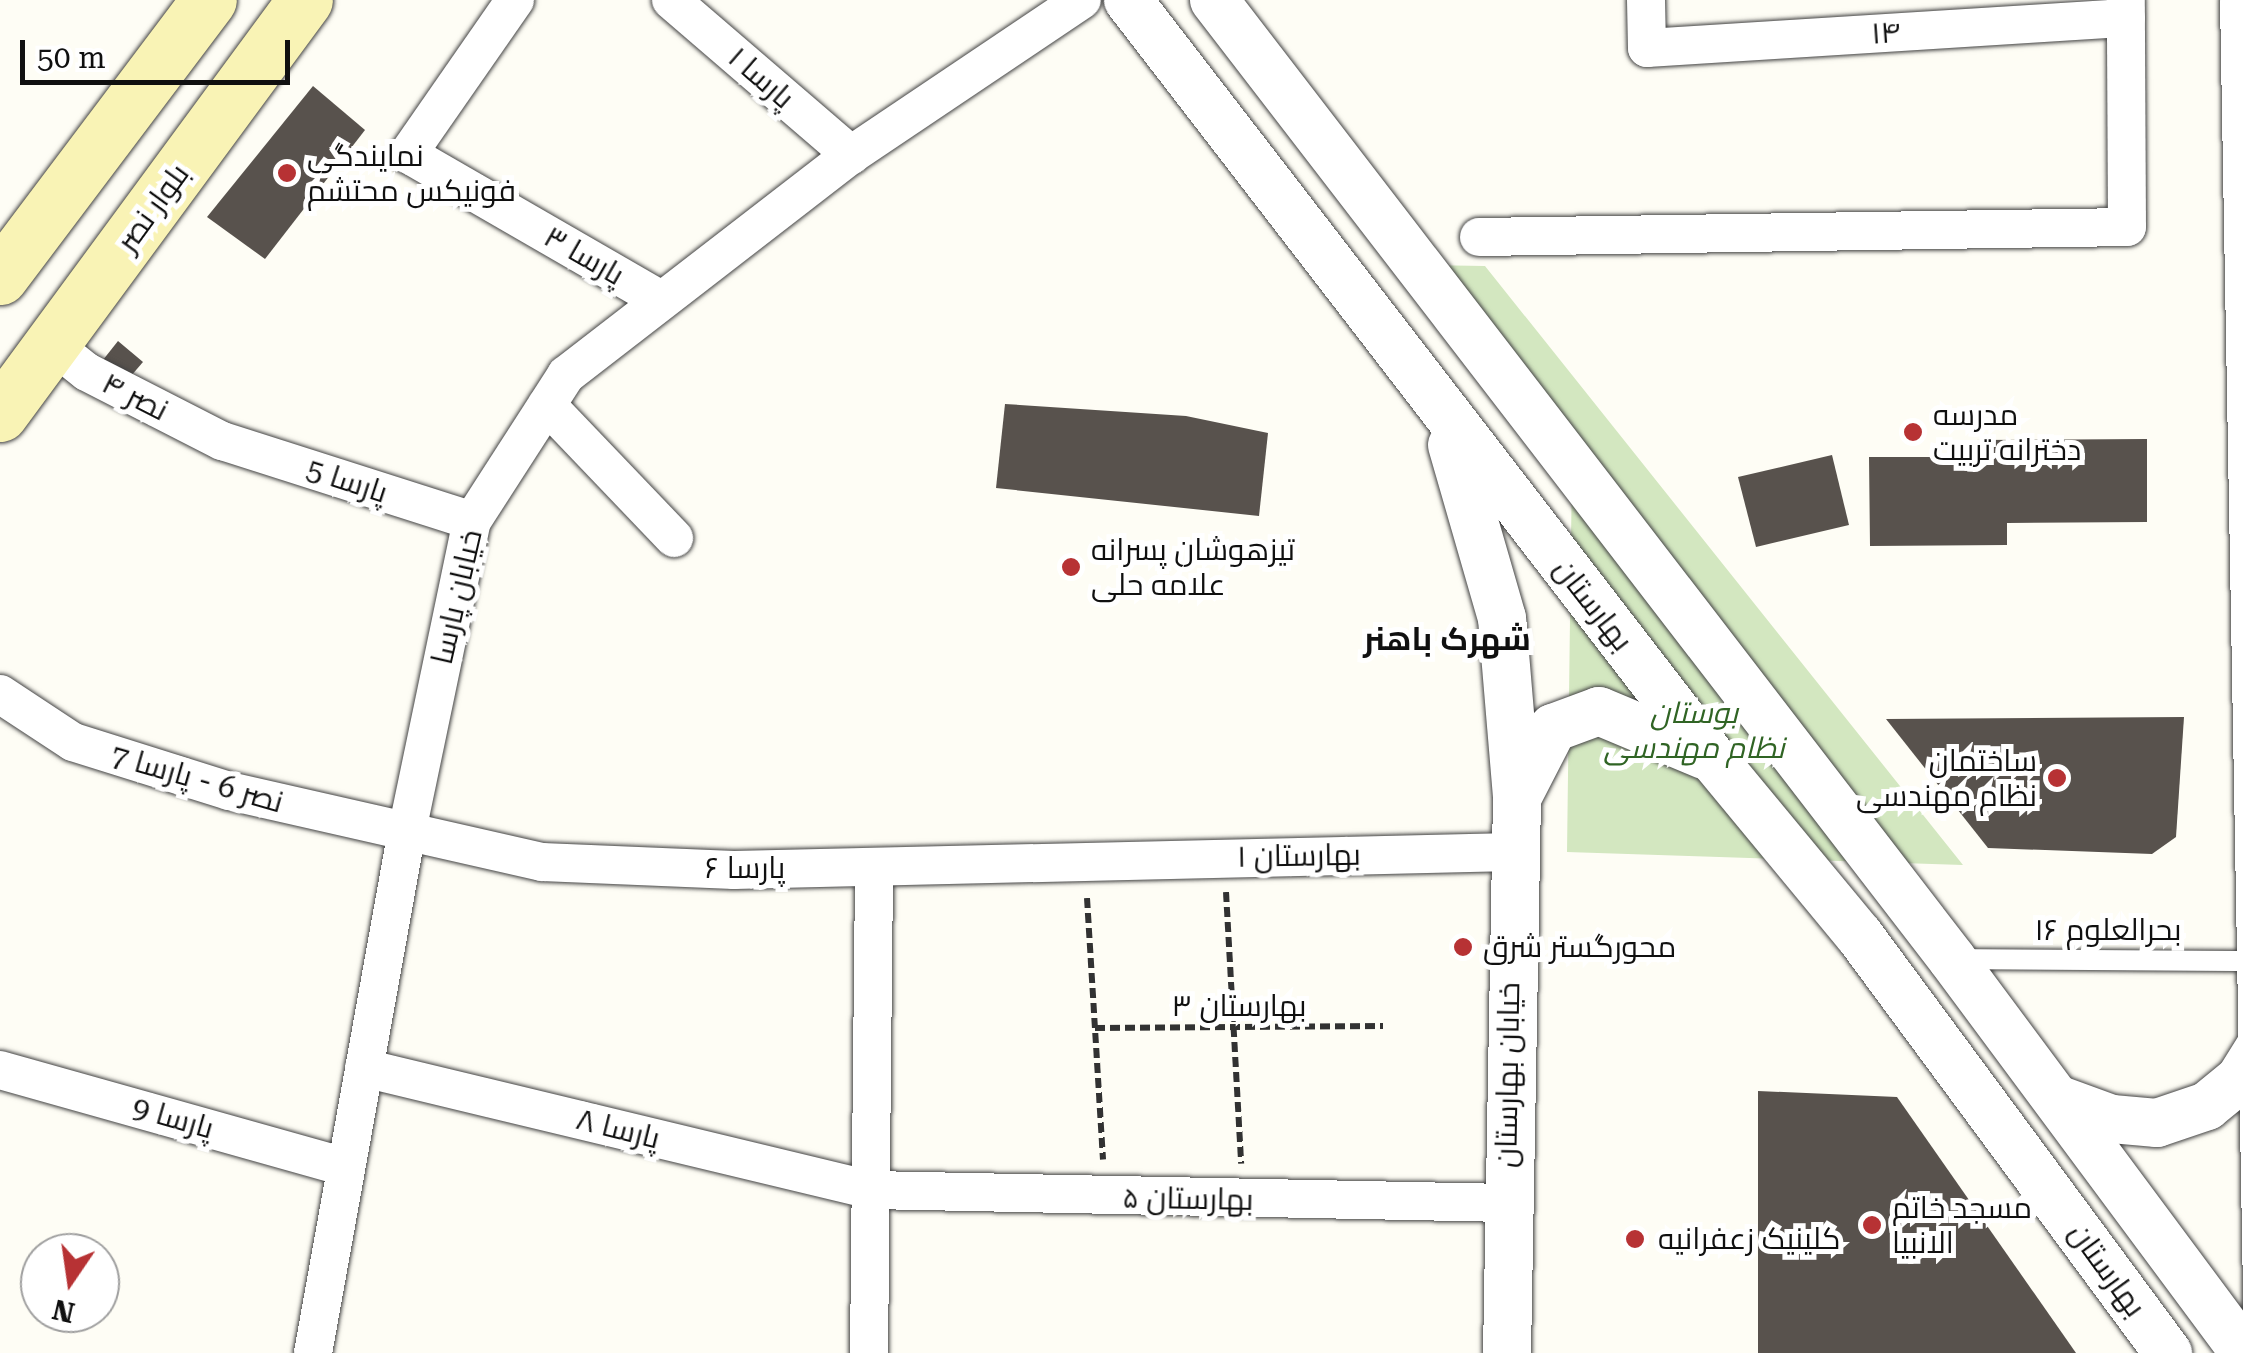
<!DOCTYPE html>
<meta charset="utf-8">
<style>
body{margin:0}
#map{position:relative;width:2268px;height:1353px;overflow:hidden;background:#fefdf5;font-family:"Roboto Serif",Cairo,serif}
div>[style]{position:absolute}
.green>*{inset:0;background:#d3e7c0}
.building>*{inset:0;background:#58524d}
.path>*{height:6px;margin-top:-3px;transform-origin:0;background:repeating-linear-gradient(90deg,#323232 0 10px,transparent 0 15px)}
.roads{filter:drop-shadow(0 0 2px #434343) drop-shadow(0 0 2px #434343)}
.service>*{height:20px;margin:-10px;padding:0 10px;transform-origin:10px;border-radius:10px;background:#fff}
.minor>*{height:38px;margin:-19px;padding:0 19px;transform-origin:19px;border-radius:19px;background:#fff}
.tertiary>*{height:48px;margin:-24px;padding:0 24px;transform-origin:24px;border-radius:24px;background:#fff}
.secondary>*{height:55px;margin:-27.5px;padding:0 27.5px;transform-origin:27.5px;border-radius:27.5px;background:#f9f3b5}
.dots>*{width:28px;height:28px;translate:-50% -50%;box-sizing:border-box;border:5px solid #fff;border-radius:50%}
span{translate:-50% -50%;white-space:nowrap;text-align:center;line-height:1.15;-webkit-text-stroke:10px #fff;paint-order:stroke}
.street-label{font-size:30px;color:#101010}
.poi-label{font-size:30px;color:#101010}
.left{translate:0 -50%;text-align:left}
.right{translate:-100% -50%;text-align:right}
.park-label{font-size:30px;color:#306424;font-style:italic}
.neighbourhood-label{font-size:32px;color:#101010;font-weight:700}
.north{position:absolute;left:20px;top:1233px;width:100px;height:100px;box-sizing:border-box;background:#fff;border:2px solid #9f9f9f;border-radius:50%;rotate:193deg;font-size:28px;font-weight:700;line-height:40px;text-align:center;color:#101010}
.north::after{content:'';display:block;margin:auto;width:35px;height:45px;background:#b73234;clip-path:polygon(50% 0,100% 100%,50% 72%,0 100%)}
.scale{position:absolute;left:20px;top:40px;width:270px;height:45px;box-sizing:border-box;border:5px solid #101010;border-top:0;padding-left:12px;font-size:30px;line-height:35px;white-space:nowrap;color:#101010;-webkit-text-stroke:8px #fff;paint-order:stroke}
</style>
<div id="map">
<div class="green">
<i style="clip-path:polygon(1423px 265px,1485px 266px,1963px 865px,1567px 852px,1572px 464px)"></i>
</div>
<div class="building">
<i style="clip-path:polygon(313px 86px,365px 130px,265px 259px,207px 217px)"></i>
<i style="clip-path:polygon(118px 341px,143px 362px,124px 384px,99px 365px)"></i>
<i style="clip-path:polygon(1005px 404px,1186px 416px,1268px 433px,1259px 516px,996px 488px)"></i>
<i style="clip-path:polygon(2147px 439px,2147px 522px,2007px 523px,2007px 545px,1870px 546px,1869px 457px,1970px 457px,1970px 440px)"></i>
<i style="clip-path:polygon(1832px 455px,1849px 525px,1756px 547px,1738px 477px)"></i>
<i style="clip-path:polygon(2184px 717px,2176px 837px,2152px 854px,1988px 848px,1886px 719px)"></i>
<i style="clip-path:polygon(1758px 1091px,1897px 1097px,2076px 1353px,1758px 1353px)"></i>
</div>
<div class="path">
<i style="left:1226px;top:892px;width:272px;rotate:86.8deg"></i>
<i style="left:1087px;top:898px;width:262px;rotate:86.5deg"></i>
<i style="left:1095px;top:1028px;width:288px;rotate:-0.4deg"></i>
</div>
<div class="roads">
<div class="service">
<i style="left:1954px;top:959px;width:306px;rotate:0.4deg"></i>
</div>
<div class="minor">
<i style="left:515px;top:0;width:188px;rotate:124.8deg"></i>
<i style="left:408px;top:154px;width:288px;rotate:30deg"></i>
<i style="left:671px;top:0;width:238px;rotate:40.7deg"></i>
<i style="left:1646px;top:0;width:48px;rotate:88.8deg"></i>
<i style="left:1647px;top:48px;width:480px;rotate:-3.6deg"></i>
<i style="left:1479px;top:237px;width:648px;rotate:-0.88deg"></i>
<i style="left:2127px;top:227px;width:227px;rotate:-90.3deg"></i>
<i style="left:53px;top:345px;width:43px;rotate:38.5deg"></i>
<i style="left:87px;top:372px;width:152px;rotate:27.1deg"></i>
<i style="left:222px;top:441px;width:262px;rotate:17.7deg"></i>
<i style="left:547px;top:405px;width:184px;rotate:46.3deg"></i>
<i style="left:0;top:694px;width:87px;rotate:33.3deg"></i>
<i style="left:73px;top:742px;width:164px;rotate:17.4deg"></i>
<i style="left:229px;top:791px;width:321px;rotate:12.8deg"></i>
<i style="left:542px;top:862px;width:192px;rotate:2.4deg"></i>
<i style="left:734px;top:870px;width:779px;rotate:-1.32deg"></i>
<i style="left:364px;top:1068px;width:521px;rotate:13.53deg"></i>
<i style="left:871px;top:1190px;width:634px;rotate:1.17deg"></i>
<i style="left:0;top:1070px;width:359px;rotate:15.7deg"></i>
<i style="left:313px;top:1353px;width:525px;rotate:-79.8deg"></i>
<i style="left:406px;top:836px;width:322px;rotate:-78.2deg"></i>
<i style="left:472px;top:521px;width:174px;rotate:-57.2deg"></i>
<i style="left:566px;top:375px;width:360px;rotate:-37.7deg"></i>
<i style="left:851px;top:155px;width:278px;rotate:-33.9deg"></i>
<i style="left:869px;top:1353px;width:486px;rotate:-89.4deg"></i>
</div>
<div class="tertiary">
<i style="left:1128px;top:0;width:960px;rotate:52.37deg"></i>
<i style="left:1714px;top:760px;width:227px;rotate:50.4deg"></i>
<i style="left:1859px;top:935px;width:520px;rotate:53.53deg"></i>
<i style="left:1214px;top:0;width:1210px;rotate:52.42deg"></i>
<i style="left:1952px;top:959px;width:491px;rotate:53.4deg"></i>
<i style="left:2244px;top:0;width:1349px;rotate:88.98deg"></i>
<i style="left:1452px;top:445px;width:180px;rotate:73.9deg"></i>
<i style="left:1502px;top:618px;width:181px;rotate:85.2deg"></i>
<i style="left:1517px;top:798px;width:555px;rotate:91.03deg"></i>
<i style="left:1517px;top:798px;width:79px;rotate:-62.8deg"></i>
<i style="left:1553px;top:728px;width:49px;rotate:-20.3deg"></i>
<i style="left:1599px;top:711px;width:114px;rotate:22.7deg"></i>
<i style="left:2057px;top:1099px;width:59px;rotate:20deg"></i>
<i style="left:2112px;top:1119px;width:45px;rotate:5.1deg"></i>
<i style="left:2157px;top:1123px;width:53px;rotate:-18.8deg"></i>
<i style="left:2207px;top:1106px;width:43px;rotate:-39.3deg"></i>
<i style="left:2240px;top:1079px;width:44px;rotate:-58.1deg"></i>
</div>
<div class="secondary">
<i style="left:0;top:277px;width:347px;rotate:-53deg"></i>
<i style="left:0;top:414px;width:514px;rotate:-53.62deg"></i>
</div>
</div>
<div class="dots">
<i style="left:287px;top:173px;background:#b73234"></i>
<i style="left:1913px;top:432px;background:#b73234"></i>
<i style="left:1071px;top:567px;background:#b73234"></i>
<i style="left:2057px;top:778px;background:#b73234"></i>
<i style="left:1463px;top:947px;background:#b73234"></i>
<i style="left:1872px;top:1225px;background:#b73234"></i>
<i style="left:1635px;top:1239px;background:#b73234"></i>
</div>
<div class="street-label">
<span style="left:1886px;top:33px;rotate:-4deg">۱۴</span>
<span style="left:761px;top:78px;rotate:41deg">پارسا ۱</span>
<span style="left:153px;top:208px;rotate:-54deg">بلوار نصر</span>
<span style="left:584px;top:256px;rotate:30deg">پارسا ۳</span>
<span style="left:135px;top:397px;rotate:27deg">نصر ۴</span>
<span style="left:347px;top:481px;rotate:18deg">پارسا 5</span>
<span style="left:457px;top:597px;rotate:-77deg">خیابان پارسا</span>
<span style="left:1593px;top:605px;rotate:52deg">بهارستان</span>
<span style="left:197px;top:779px;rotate:16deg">نصر 6 - پارسا 7</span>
<span style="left:1299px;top:856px;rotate:-1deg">بهارستان ۱</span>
<span style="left:745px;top:868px">پارسا ۶</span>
<span style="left:2108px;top:930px">بحرالعلوم ۱۶</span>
<span style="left:1239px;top:1006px">بهارستان ۳</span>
<span style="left:1508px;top:1075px;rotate:-89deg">خیابان بهارستان</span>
<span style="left:173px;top:1118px;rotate:16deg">پارسا 9</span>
<span style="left:618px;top:1129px;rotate:14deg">۸ پارسا</span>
<span style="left:1188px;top:1199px;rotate:1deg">بهارستان ۵</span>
<span style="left:2107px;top:1270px;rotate:54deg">بهارستان</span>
</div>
<div class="poi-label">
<span class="left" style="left:307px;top:173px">نمایندگی<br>فونیکس محتشم</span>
<span class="left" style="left:1933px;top:432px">مدرسه<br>دخترانه تربیت</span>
<span class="left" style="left:1091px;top:567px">تیزهوشان پسرانه<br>علامه حلی</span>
<span class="right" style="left:2037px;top:778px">ساختمان<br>نظام مهندسی</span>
<span class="left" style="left:1483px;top:947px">محورگستر شرق</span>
<span class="left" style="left:1892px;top:1225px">مسجد خاتم<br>الانبیا</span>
<span class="left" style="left:1658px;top:1239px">کلینیک زعفرانیه</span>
</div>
<div class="park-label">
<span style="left:1694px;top:730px">بوستان<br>نظام مهندسی</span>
</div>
<div class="neighbourhood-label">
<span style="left:1447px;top:639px">شهرک باهنر</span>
</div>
<div class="north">N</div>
<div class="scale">50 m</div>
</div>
